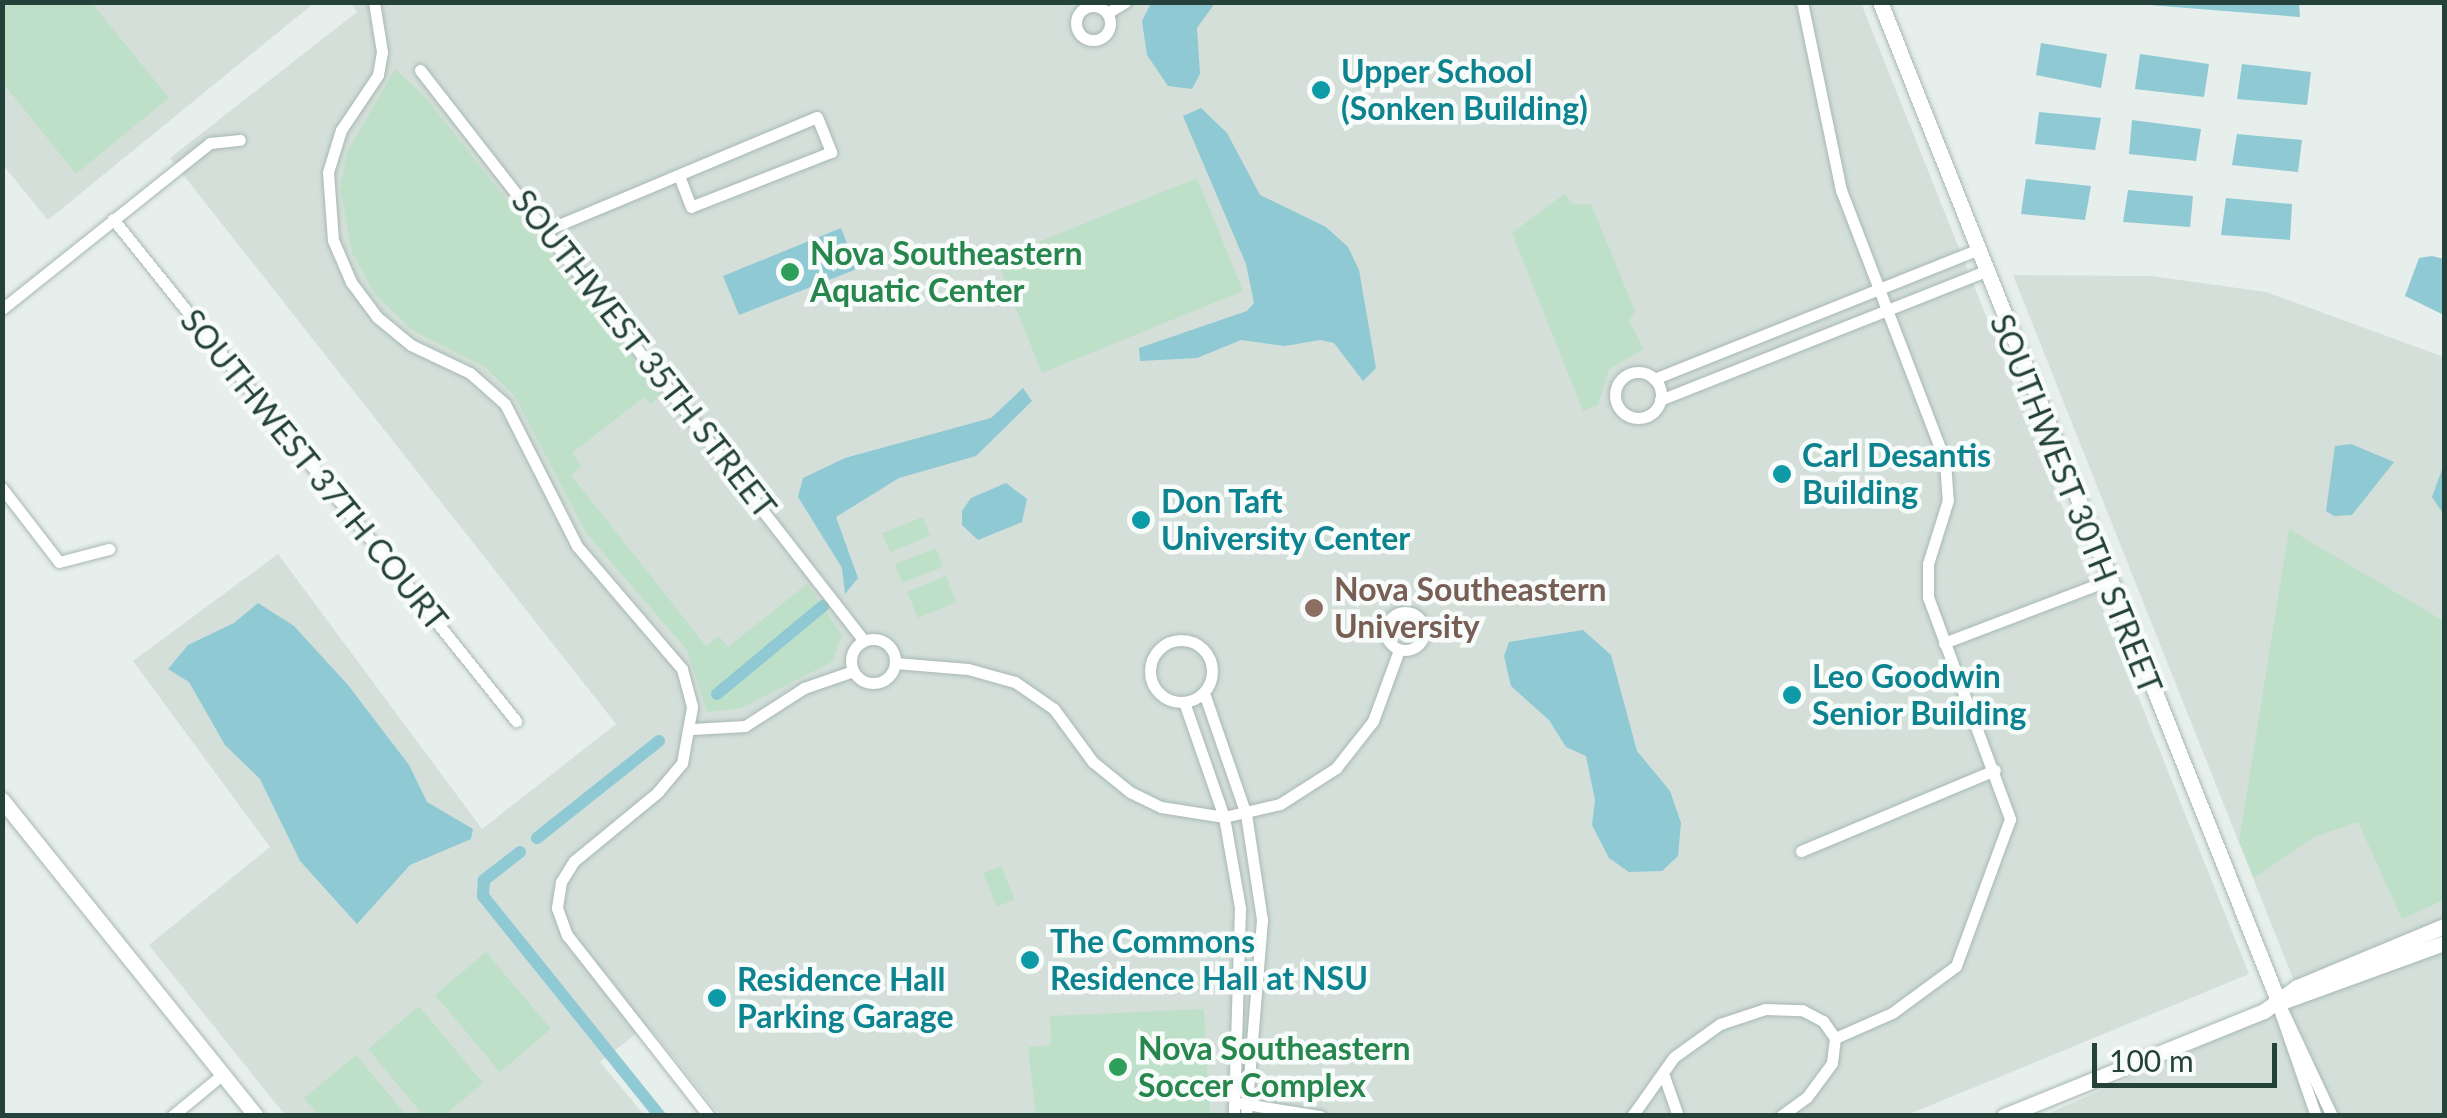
<!DOCTYPE html>
<style>
body{margin:0}
#map{position:relative;width:2447px;height:1118px;overflow:hidden;background:#e6efeb;font-family:Lato,sans-serif}
div>[style]{position:absolute}
.built>*{inset:0;background:#d4dfda}
.green>*{inset:0;background:#bfe0c8}
.water>*{inset:0;background:#8ec9d4}
.canal>*{height:12px;margin:-6px;padding:0 6px;transform-origin:6px;border-radius:6px;background:#8ec9d4}
.roads{filter:drop-shadow(0 0 2px #a8b8b2) drop-shadow(0 0 2px #a8b8b2)}
.street>*{height:11px;margin:-5.5px;padding:0 5.5px;transform-origin:5.5px;border-radius:5.5px;background:#fff}
.street>.ring{margin:-5.5px;padding:0;box-sizing:content-box;background:none;border:11px solid #fff;border-radius:50%}
.secondary>*{height:15px;margin:-7.5px;padding:0 7.5px;transform-origin:7.5px;border-radius:7.5px;background:#fff}
.dots>*{width:28px;height:28px;translate:-50% -50%;box-sizing:border-box;border:5px solid #f7fbf9;border-radius:50%}
span{translate:-50% -50%;white-space:nowrap;text-align:center;line-height:1.15;-webkit-text-stroke:9px #f7fbf9;paint-order:stroke}
.culture-label{font-size:32px;color:#0d838f;font-weight:700}
.left{translate:0 -50%;text-align:left}
.leisure-label{font-size:32px;color:#27864d;font-weight:700}
.street-label{font-size:32px;color:#24423a}
.education-label{font-size:32px;color:#785e54;font-weight:700}
.frame{position:absolute;inset:0;border:5px solid #24423a;pointer-events:none}
.scale{position:absolute;left:2092px;top:1043px;width:185px;height:45px;box-sizing:border-box;border:5px solid #24423a;border-top:0;padding-left:12px;font-size:30px;line-height:35px;white-space:nowrap;color:#24423a;-webkit-text-stroke:8px #f7fbf9;paint-order:stroke}
</style>
<div id="map">
<div class="built">
<i style="clip-path:polygon(371px 2px,1861px 3px,2249px 974px,1907px 1115px,720px 1115px,647px 1025px,600px 1062px,644px 1115px,285px 1115px,149px 945px,270px 847px,133px 661px,278px 554px,482px 829px,616px 724px,170px 158px,357px 12px,351px 3px)"></i>
<i style="clip-path:polygon(2px 3px,314px 3px,48px 220px,3px 165px)"></i>
<i style="clip-path:polygon(2013px 275px,2151px 276px,2266px 292px,2444px 357px,2444px 1115px,2045px 1115px,2302px 1001px)"></i>
</div>
<div class="green">
<i style="clip-path:polygon(2px 3px,92px 3px,169px 98px,76px 174px,3px 83px)"></i>
<i style="clip-path:polygon(395px 69px,426px 98px,662px 395px,651px 404px,644px 397px,572px 453px,581px 466px,571px 475px,706px 646px,719px 636px,728px 647px,807px 584px,842px 635px,832px 662px,741px 708px,707px 712px,687px 650px,586px 533px,514px 395px,485px 367px,412px 330px,375px 294px,352px 253px,340px 189px,347px 152px)"></i>
<i style="clip-path:polygon(1197px 178px,1243px 291px,1042px 373px,996px 259px)"></i>
<i style="clip-path:polygon(1564px 194px,1573px 204px,1591px 204px,1635px 311px,1629px 321px,1644px 349px,1609px 369px,1598px 405px,1583px 411px,1512px 233px)"></i>
<i style="clip-path:polygon(923px 517px,930px 536px,890px 552px,882px 533px)"></i>
<i style="clip-path:polygon(2289px 529px,2444px 621px,2444px 900px,2402px 919px,2358px 822px,2314px 837px,2254px 878px,2239px 842px)"></i>
<i style="clip-path:polygon(936px 548px,943px 567px,902px 583px,895px 564px)"></i>
<i style="clip-path:polygon(946px 576px,956px 602px,918px 618px,907px 592px)"></i>
<i style="clip-path:polygon(1001px 866px,1015px 899px,997px 907px,983px 873px)"></i>
<i style="clip-path:polygon(486px 952px,551px 1029px,500px 1072px,435px 995px)"></i>
<i style="clip-path:polygon(419px 1006px,483px 1083px,445px 1115px,423px 1115px,368px 1049px)"></i>
<i style="clip-path:polygon(1204px 1009px,1210px 1115px,1036px 1115px,1028px 1047px,1051px 1045px,1050px 1016px)"></i>
<i style="clip-path:polygon(356px 1055px,406px 1115px,319px 1115px,304px 1098px)"></i>
</div>
<div class="water">
<i style="clip-path:polygon(1151px 3px,1215px 3px,1197px 28px,1200px 74px,1192px 89px,1168px 86px,1147px 55px,1142px 21px)"></i>
<i style="clip-path:polygon(2124px 3px,2299px 3px,2300px 17px)"></i>
<i style="clip-path:polygon(2041px 43px,2107px 54px,2101px 88px,2036px 75px)"></i>
<i style="clip-path:polygon(2140px 54px,2209px 64px,2204px 97px,2135px 89px)"></i>
<i style="clip-path:polygon(2242px 64px,2311px 72px,2307px 105px,2237px 99px)"></i>
<i style="clip-path:polygon(1201px 108px,1227px 133px,1260px 195px,1326px 227px,1348px 247px,1359px 270px,1376px 368px,1363px 381px,1334px 343px,1320px 340px,1285px 346px,1241px 340px,1197px 358px,1140px 361px,1139px 348px,1247px 311px,1254px 303px,1246px 264px,1183px 116px)"></i>
<i style="clip-path:polygon(2039px 112px,2101px 118px,2095px 150px,2035px 144px)"></i>
<i style="clip-path:polygon(2132px 120px,2201px 129px,2196px 161px,2129px 154px)"></i>
<i style="clip-path:polygon(2237px 134px,2302px 140px,2298px 172px,2232px 165px)"></i>
<i style="clip-path:polygon(2026px 179px,2091px 186px,2085px 220px,2021px 214px)"></i>
<i style="clip-path:polygon(2128px 190px,2193px 196px,2190px 227px,2123px 222px)"></i>
<i style="clip-path:polygon(2226px 198px,2292px 204px,2290px 240px,2221px 235px)"></i>
<i style="clip-path:polygon(841px 228px,857px 269px,739px 315px,723px 276px)"></i>
<i style="clip-path:polygon(2432px 256px,2444px 259px,2444px 315px,2405px 296px,2419px 258px)"></i>
<i style="clip-path:polygon(1023px 388px,1032px 401px,976px 456px,899px 478px,836px 517px,858px 578px,845px 594px,842px 568px,798px 497px,803px 478px,845px 458px,991px 418px)"></i>
<i style="clip-path:polygon(2351px 444px,2394px 462px,2352px 515px,2334px 516px,2326px 511px,2335px 446px)"></i>
<i style="clip-path:polygon(2444px 464px,2444px 515px,2432px 497px)"></i>
<i style="clip-path:polygon(1006px 483px,1027px 499px,1022px 522px,978px 540px,962px 525px,962px 511px,971px 498px)"></i>
<i style="clip-path:polygon(258px 603px,294px 626px,348px 685px,409px 765px,427px 802px,473px 829px,471px 839px,410px 865px,357px 924px,300px 861px,260px 779px,225px 745px,189px 682px,168px 669px,188px 645px,234px 623px)"></i>
<i style="clip-path:polygon(1583px 630px,1611px 655px,1637px 751px,1670px 791px,1681px 823px,1678px 856px,1662px 871px,1629px 872px,1609px 858px,1592px 825px,1595px 800px,1586px 756px,1566px 747px,1549px 720px,1511px 686px,1504px 656px,1509px 642px)"></i>
</div>
<div class="canal">
<i style="left:717px;top:694px;width:138px;rotate:-39.7deg"></i>
<i style="left:537px;top:838px;width:156px;rotate:-38.5deg"></i>
<i style="left:520px;top:852px;width:46px;rotate:142.1deg"></i>
<i style="left:484px;top:880px;width:16px;rotate:94deg"></i>
<i style="left:483px;top:896px;width:282px;rotate:51.2deg"></i>
</div>
<div class="roads">
<div class="street">
<i style="left:374px;top:2px;width:51px;rotate:80.9deg"></i>
<i style="left:382px;top:52px;width:23px;rotate:100deg"></i>
<i style="left:378px;top:75px;width:66px;rotate:123.9deg"></i>
<i style="left:341px;top:130px;width:44px;rotate:107.2deg"></i>
<i style="left:328px;top:172px;width:68px;rotate:85.8deg"></i>
<i style="left:333px;top:240px;width:46px;rotate:66.8deg"></i>
<i style="left:351px;top:282px;width:44px;rotate:53.4deg"></i>
<i style="left:377px;top:317px;width:44px;rotate:39.5deg"></i>
<i style="left:411px;top:345px;width:65px;rotate:25.4deg"></i>
<i style="left:470px;top:373px;width:47px;rotate:41.5deg"></i>
<i style="left:505px;top:404px;width:159px;rotate:63.1deg"></i>
<i style="left:577px;top:546px;width:162px;rotate:49.5deg"></i>
<i style="left:682px;top:669px;width:39px;rotate:75deg"></i>
<i style="left:692px;top:707px;width:57px;rotate:100.1deg"></i>
<i style="left:682px;top:763px;width:38px;rotate:130deg"></i>
<i style="left:658px;top:792px;width:109px;rotate:140.6deg"></i>
<i style="left:574px;top:861px;width:25px;rotate:122deg"></i>
<i style="left:561px;top:882px;width:26px;rotate:99deg"></i>
<i style="left:557px;top:908px;width:29px;rotate:70deg"></i>
<i style="left:567px;top:935px;width:230px;rotate:51.9deg"></i>
<i style="left:1802px;top:2px;width:192px;rotate:78.3deg"></i>
<i style="left:1841px;top:190px;width:290px;rotate:69deg"></i>
<i style="left:1945px;top:461px;width:39px;rotate:86deg"></i>
<i style="left:1948px;top:500px;width:67px;rotate:107.4deg"></i>
<i style="left:1928px;top:564px;width:33px;rotate:90deg"></i>
<i style="left:1928px;top:597px;width:237px;rotate:69.7deg"></i>
<i style="left:2010px;top:819px;width:157px;rotate:110.2deg"></i>
<i style="left:1956px;top:966px;width:79px;rotate:143.7deg"></i>
<i style="left:1892px;top:1013px;width:62px;rotate:156.3deg"></i>
<i class="ring" style="left:1076px;top:6px;width:23px;height:23px"></i>
<i style="left:1107px;top:13px;width:21px;rotate:-31deg"></i>
<i style="left:420px;top:70px;width:723px;rotate:52.13deg"></i>
<i style="left:113px;top:219px;width:644px;rotate:51.24deg"></i>
<i style="left:549px;top:229px;width:290px;rotate:-22.7deg"></i>
<i style="left:817px;top:117px;width:38px;rotate:68deg"></i>
<i style="left:831px;top:152px;width:150px;rotate:158.6deg"></i>
<i style="left:691px;top:207px;width:33px;rotate:-111deg"></i>
<i style="left:2px;top:309px;width:266px;rotate:-38.6deg"></i>
<i style="left:210px;top:143px;width:30px;rotate:-6deg"></i>
<i class="ring" style="left:1615px;top:372px;width:35px;height:35px"></i>
<i style="left:1654px;top:379px;width:347px;rotate:-21.8deg"></i>
<i style="left:1660px;top:400px;width:348px;rotate:-21.6deg"></i>
<i style="left:2px;top:488px;width:93px;rotate:52.4deg"></i>
<i style="left:59px;top:562px;width:52px;rotate:-14.6deg"></i>
<i class="ring" style="left:1386px;top:612px;width:27px;height:27px"></i>
<i class="ring" style="left:851px;top:639px;width:33px;height:33px"></i>
<i class="ring" style="left:1150px;top:640px;width:51px;height:51px"></i>
<i style="left:1944px;top:643px;width:173px;rotate:-20.9deg"></i>
<i style="left:895px;top:663px;width:73px;rotate:4.7deg"></i>
<i style="left:968px;top:669px;width:49px;rotate:15.5deg"></i>
<i style="left:1015px;top:682px;width:47px;rotate:34.7deg"></i>
<i style="left:1054px;top:709px;width:66px;rotate:53.7deg"></i>
<i style="left:1093px;top:762px;width:48px;rotate:39deg"></i>
<i style="left:1130px;top:792px;width:34px;rotate:26deg"></i>
<i style="left:1161px;top:807px;width:64px;rotate:9deg"></i>
<i style="left:1224px;top:817px;width:57px;rotate:-13.1deg"></i>
<i style="left:1280px;top:804px;width:67px;rotate:-32.7deg"></i>
<i style="left:1336px;top:768px;width:60px;rotate:-51.8deg"></i>
<i style="left:1373px;top:721px;width:76px;rotate:-69.9deg"></i>
<i style="left:1204px;top:693px;width:128px;rotate:70.9deg"></i>
<i style="left:1246px;top:814px;width:107px;rotate:81.4deg"></i>
<i style="left:1262px;top:920px;width:197px;rotate:94.7deg"></i>
<i style="left:1184px;top:702px;width:122px;rotate:70.8deg"></i>
<i style="left:1224px;top:817px;width:92px;rotate:80deg"></i>
<i style="left:1240px;top:908px;width:208px;rotate:91.7deg"></i>
<i style="left:692px;top:729px;width:53px;rotate:-3.2deg"></i>
<i style="left:745px;top:726px;width:70px;rotate:-32.8deg"></i>
<i style="left:804px;top:688px;width:52px;rotate:-19.1deg"></i>
<i style="left:1801px;top:851px;width:210px;rotate:-22.7deg"></i>
<i style="left:2279px;top:1003px;width:125px;rotate:64.9deg"></i>
<i style="left:2280px;top:1012px;width:110px;rotate:70.9deg"></i>
<i style="left:1664px;top:1076px;width:42px;rotate:70.7deg"></i>
<i style="left:1239px;top:1103px;width:82px;rotate:9.1deg"></i>
<i style="left:172px;top:1116px;width:66px;rotate:-39.5deg"></i>
<i style="left:1632px;top:1116px;width:72px;rotate:-54.6deg"></i>
<i style="left:1674px;top:1057px;width:57px;rotate:-35.7deg"></i>
<i style="left:1720px;top:1024px;width:47px;rotate:-18.4deg"></i>
<i style="left:1765px;top:1009px;width:37px;rotate:2deg"></i>
<i style="left:1802px;top:1010px;width:24px;rotate:28deg"></i>
<i style="left:1823px;top:1021px;width:21px;rotate:55deg"></i>
<i style="left:1835px;top:1038px;width:25px;rotate:97deg"></i>
<i style="left:1832px;top:1063px;width:42px;rotate:126.3deg"></i>
<i style="left:1807px;top:1097px;width:32px;rotate:144deg"></i>
</div>
<div class="secondary">
<i style="left:1880px;top:2px;width:1078px;rotate:68.27deg"></i>
<i style="left:2px;top:800px;width:405px;rotate:51.2deg"></i>
<i style="left:2279px;top:1003px;width:176px;rotate:-20deg"></i>
<i style="left:2004px;top:1116px;width:280px;rotate:-22deg"></i>
<i style="left:2264px;top:1011px;width:41px;rotate:-36deg"></i>
<i style="left:2297px;top:987px;width:159px;rotate:-22.5deg"></i>
</div>
</div>
<div class="dots">
<i style="left:1321px;top:90px;background:#0f9aa8"></i>
<i style="left:790px;top:272px;background:#2e9e5b"></i>
<i style="left:1782px;top:474px;background:#0f9aa8"></i>
<i style="left:1141px;top:520px;background:#0f9aa8"></i>
<i style="left:1314px;top:608px;background:#8d6e63"></i>
<i style="left:1792px;top:695px;background:#0f9aa8"></i>
<i style="left:1030px;top:960px;background:#0f9aa8"></i>
<i style="left:717px;top:998px;background:#0f9aa8"></i>
<i style="left:1118px;top:1067px;background:#2e9e5b"></i>
</div>
<div class="culture-label">
<span class="left" style="left:1341px;top:90px">Upper School<br>(Sonken Building)</span>
<span class="left" style="left:1802px;top:474px">Carl Desantis<br>Building</span>
<span class="left" style="left:1161px;top:520px">Don Taft<br>University Center</span>
<span class="left" style="left:1812px;top:695px">Leo Goodwin<br>Senior Building</span>
<span class="left" style="left:1050px;top:960px">The Commons<br>Residence Hall at NSU</span>
<span class="left" style="left:737px;top:998px">Residence Hall<br>Parking Garage</span>
</div>
<div class="leisure-label">
<span class="left" style="left:810px;top:272px">Nova Southeastern<br>Aquatic Center</span>
<span class="left" style="left:1138px;top:1067px">Nova Southeastern<br>Soccer Complex</span>
</div>
<div class="street-label">
<span style="left:644px;top:354px;rotate:52deg">SOUTHWEST 35TH STREET</span>
<span style="left:314px;top:470px;rotate:51deg">SOUTHWEST 37TH COURT</span>
<span style="left:2076px;top:504px;rotate:68deg">SOUTHWEST 30TH STREET</span>
</div>
<div class="education-label">
<span class="left" style="left:1334px;top:608px">Nova Southeastern<br>University</span>
</div>
<div class="frame"></div>
<div class="scale">100 m</div>
</div>
